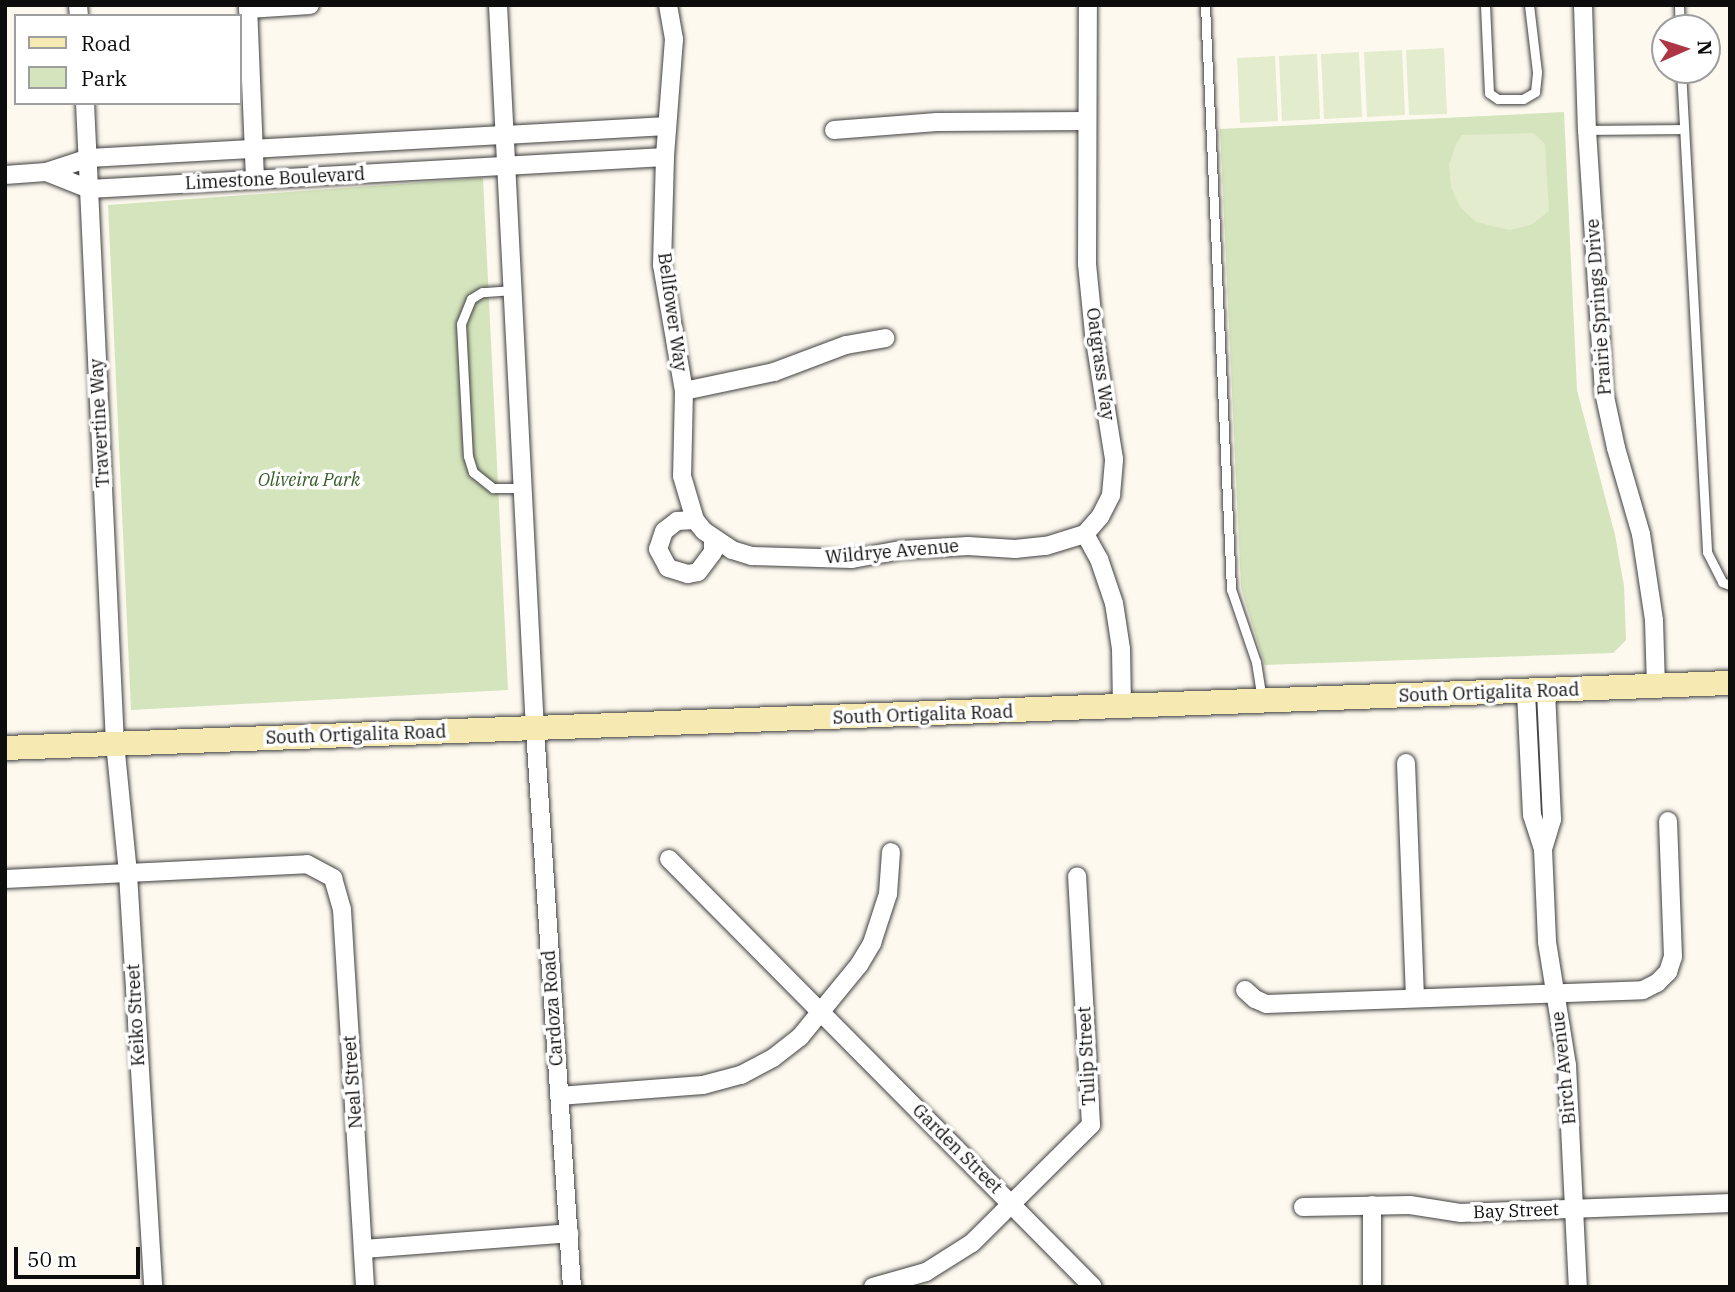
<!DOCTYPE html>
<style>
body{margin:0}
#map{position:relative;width:1735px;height:1292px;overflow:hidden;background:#fdf9ef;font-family:"IBM Plex Serif",serif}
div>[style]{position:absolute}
.green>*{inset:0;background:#d4e4bc}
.pitch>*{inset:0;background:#e3eccd}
.roads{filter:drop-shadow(0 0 2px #404040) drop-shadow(0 0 2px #404040)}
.lane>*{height:9px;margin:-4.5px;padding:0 4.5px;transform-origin:4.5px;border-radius:4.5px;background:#fff}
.street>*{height:18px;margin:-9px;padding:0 9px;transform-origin:9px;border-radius:9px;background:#fff}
.secondary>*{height:24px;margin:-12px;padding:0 12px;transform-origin:12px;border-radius:12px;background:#f6e9b1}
span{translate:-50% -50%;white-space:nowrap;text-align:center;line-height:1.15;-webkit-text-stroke:7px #fff;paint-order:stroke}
.street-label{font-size:18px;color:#0d0d0d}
.park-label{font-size:18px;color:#355d25;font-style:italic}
.frame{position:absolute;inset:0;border:7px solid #0d0d0d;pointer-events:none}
.legend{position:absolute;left:14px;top:14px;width:228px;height:91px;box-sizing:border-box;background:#fff;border:2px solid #9e9e9e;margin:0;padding:9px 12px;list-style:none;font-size:21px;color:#0d0d0d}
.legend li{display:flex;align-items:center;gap:14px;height:35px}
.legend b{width:35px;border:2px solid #9e9e9e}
.north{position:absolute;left:1651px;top:14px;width:70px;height:70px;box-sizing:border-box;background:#fff;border:2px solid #9e9e9e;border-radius:50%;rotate:87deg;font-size:19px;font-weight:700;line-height:28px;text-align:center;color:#0d0d0d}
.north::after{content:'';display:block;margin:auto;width:24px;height:32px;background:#ad3544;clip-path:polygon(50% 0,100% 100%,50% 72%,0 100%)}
.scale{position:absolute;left:14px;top:1247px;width:126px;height:32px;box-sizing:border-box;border:4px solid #0d0d0d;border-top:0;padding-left:9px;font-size:21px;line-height:24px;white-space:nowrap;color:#0d0d0d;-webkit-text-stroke:5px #fff;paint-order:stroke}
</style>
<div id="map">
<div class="green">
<i style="clip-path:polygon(1564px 112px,1577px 390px,1615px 535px,1624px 586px,1626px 640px,1613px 653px,1265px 665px,1241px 588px,1220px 129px)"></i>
<i style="clip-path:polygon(483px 178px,508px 690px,131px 710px,108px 205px)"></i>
</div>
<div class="pitch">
<i style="clip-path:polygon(1444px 48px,1447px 114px,1409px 115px,1406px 50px)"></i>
<i style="clip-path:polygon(1402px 50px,1405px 115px,1367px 117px,1364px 52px)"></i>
<i style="clip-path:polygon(1359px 52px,1362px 117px,1324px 119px,1321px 54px)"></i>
<i style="clip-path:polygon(1317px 54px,1320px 119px,1282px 121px,1279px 56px)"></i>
<i style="clip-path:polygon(1275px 56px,1278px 121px,1240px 123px,1237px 58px)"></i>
<i style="clip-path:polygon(1534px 133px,1545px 144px,1549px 211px,1531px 225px,1509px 230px,1476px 222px,1460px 207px,1451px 187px,1449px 165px,1456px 144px,1462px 135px)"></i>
</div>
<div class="roads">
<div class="lane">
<i style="left:1205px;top:5px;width:585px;rotate:87.45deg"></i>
<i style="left:1231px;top:589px;width:77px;rotate:71.1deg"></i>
<i style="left:1256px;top:662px;width:38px;rotate:81deg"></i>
<i style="left:1485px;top:5px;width:88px;rotate:87.4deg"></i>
<i style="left:1489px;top:93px;width:11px;rotate:34deg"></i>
<i style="left:1498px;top:99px;width:25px"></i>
<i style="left:1523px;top:99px;width:14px;rotate:-30deg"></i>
<i style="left:1535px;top:92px;width:20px;rotate:-84deg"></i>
<i style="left:1537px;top:72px;width:67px;rotate:-96.8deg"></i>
<i style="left:1679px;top:5px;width:23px;rotate:88deg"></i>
<i style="left:1681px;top:70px;width:483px;rotate:86.9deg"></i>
<i style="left:1707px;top:552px;width:34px;rotate:63deg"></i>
<i style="left:1722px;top:582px;width:9px;rotate:21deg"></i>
<i style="left:1587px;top:130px;width:97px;rotate:-0.6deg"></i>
<i style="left:513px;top:290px;width:31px;rotate:176deg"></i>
<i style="left:482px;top:292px;width:13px;rotate:148deg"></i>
<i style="left:471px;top:299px;width:27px;rotate:112deg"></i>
<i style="left:461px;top:324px;width:132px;rotate:87deg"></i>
<i style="left:468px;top:456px;width:17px;rotate:73deg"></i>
<i style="left:473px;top:472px;width:26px;rotate:39deg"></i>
<i style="left:493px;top:488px;width:30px"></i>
</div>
<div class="street">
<i style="left:78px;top:5px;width:11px;rotate:85deg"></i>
<i style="left:248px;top:5px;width:175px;rotate:87.7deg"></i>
<i style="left:498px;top:5px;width:726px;rotate:87.08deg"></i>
<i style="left:535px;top:730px;width:558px;rotate:86.2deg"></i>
<i style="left:668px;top:5px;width:35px;rotate:80deg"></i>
<i style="left:674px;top:39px;width:118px;rotate:94.4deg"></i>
<i style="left:665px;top:157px;width:108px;rotate:91.6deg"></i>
<i style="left:662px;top:265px;width:128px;rotate:80.1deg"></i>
<i style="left:684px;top:391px;width:85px;rotate:91.3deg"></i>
<i style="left:682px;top:476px;width:46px;rotate:73.5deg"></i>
<i style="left:695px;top:520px;width:14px;rotate:51deg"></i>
<i style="left:704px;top:531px;width:34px;rotate:34deg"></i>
<i style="left:732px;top:550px;width:21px;rotate:17deg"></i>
<i style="left:752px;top:556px;width:100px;rotate:1.7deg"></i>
<i style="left:852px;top:559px;width:50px;rotate:-10.4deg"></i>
<i style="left:901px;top:550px;width:67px;rotate:-3.4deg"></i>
<i style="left:968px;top:546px;width:47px;rotate:3.7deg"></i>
<i style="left:1015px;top:549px;width:31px;rotate:-6deg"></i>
<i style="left:1046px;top:546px;width:41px;rotate:-17.1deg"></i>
<i style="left:1583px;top:5px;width:125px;rotate:88.2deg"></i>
<i style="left:1587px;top:130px;width:263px;rotate:86.3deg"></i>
<i style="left:1604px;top:392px;width:57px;rotate:77.9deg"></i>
<i style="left:1616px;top:448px;width:90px;rotate:73.8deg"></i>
<i style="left:1641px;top:534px;width:87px;rotate:81.4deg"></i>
<i style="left:1654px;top:620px;width:66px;rotate:88.3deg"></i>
<i style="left:248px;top:9px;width:62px;rotate:-3.7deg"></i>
<i style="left:85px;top:103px;width:641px;rotate:87.32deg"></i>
<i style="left:115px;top:743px;width:132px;rotate:84.3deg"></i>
<i style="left:128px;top:874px;width:414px;rotate:86.5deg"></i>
<i style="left:834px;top:130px;width:103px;rotate:-4.4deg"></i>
<i style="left:937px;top:122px;width:149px;rotate:-0.4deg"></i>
<i style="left:46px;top:172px;width:46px;rotate:21.6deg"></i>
<i style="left:89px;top:189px;width:577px;rotate:-3.18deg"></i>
<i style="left:5px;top:175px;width:41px;rotate:-4.2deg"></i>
<i style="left:46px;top:172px;width:45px;rotate:-18deg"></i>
<i style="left:89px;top:158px;width:579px;rotate:-3.17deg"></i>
<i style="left:684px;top:391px;width:92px;rotate:-11.9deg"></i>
<i style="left:774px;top:372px;width:77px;rotate:-20.6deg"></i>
<i style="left:846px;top:345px;width:40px;rotate:-10deg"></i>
<i style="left:695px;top:520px;width:18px;rotate:177deg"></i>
<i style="left:677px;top:521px;width:16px;rotate:142deg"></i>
<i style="left:664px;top:531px;width:19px;rotate:108deg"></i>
<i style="left:658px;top:549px;width:21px;rotate:62deg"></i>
<i style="left:668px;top:568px;width:21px;rotate:17deg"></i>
<i style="left:688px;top:574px;width:10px;rotate:-11deg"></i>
<i style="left:698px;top:572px;width:25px;rotate:-53deg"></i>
<i style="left:713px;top:552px;width:12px;rotate:-90deg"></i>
<i style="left:1085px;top:534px;width:23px;rotate:-49deg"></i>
<i style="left:1100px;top:517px;width:25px;rotate:-63deg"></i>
<i style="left:1111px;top:495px;width:36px;rotate:-85deg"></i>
<i style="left:1114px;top:459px;width:127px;rotate:-99.1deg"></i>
<i style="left:1094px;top:334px;width:70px;rotate:-95.7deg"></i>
<i style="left:1087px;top:264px;width:259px;rotate:-89.8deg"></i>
<i style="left:1085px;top:534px;width:29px;rotate:61deg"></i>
<i style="left:1099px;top:559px;width:46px;rotate:71.2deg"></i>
<i style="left:1114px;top:603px;width:47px;rotate:81.3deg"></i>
<i style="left:1121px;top:649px;width:58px;rotate:89deg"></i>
<i style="left:1526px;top:692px;width:123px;rotate:87.2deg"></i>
<i style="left:1532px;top:815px;width:36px;rotate:72deg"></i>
<i style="left:1543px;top:849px;width:93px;rotate:87.5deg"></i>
<i style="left:1547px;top:942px;width:125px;rotate:80.8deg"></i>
<i style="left:1567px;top:1065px;width:222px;rotate:87.2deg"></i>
<i style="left:1406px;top:763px;width:235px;rotate:87.8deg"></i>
<i style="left:1543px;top:849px;width:31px;rotate:-73deg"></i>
<i style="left:1552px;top:819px;width:127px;rotate:-92.7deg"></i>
<i style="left:669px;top:859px;width:602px;rotate:45.27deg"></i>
<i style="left:5px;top:879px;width:302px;rotate:-2.8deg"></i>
<i style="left:307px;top:864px;width:30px;rotate:28deg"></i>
<i style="left:333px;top:878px;width:33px;rotate:74deg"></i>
<i style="left:342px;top:910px;width:378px;rotate:86.5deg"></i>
<i style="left:1245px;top:990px;width:13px;rotate:42deg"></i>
<i style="left:1255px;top:999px;width:12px;rotate:24deg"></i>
<i style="left:1266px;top:1004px;width:377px;rotate:-2.1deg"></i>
<i style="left:1643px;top:990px;width:16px;rotate:-27deg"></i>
<i style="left:1657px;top:983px;width:16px;rotate:-45deg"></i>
<i style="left:1668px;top:972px;width:16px;rotate:-72deg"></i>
<i style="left:1673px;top:957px;width:136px;rotate:-92.1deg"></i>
<i style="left:559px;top:1096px;width:144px;rotate:-4.4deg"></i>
<i style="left:703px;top:1085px;width:39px;rotate:-15deg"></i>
<i style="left:741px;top:1075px;width:36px;rotate:-28deg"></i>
<i style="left:773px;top:1058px;width:34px;rotate:-38deg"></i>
<i style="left:800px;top:1037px;width:93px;rotate:-50.7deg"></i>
<i style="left:859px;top:965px;width:26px;rotate:-59deg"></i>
<i style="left:872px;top:943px;width:52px;rotate:-71.9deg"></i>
<i style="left:888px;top:894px;width:42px;rotate:-85.9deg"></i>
<i style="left:1372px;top:1205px;width:82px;rotate:90deg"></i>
<i style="left:1303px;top:1207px;width:107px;rotate:-1.1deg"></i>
<i style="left:1410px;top:1205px;width:52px;rotate:8.9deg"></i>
<i style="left:1461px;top:1213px;width:269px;rotate:-2.1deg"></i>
<i style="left:363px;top:1249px;width:207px;rotate:-4.4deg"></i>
<i style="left:873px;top:1287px;width:55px;rotate:-15.8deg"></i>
<i style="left:926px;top:1272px;width:54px;rotate:-32.2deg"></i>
<i style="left:972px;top:1243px;width:168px;rotate:-44.8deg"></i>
<i style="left:1091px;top:1125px;width:249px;rotate:-93.2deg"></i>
</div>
<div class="secondary">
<i style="left:5px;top:748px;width:1726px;rotate:-2.16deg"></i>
</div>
</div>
<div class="street-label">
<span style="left:275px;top:179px;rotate:-3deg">Limestone Boulevard</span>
<span style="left:1599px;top:307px;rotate:-94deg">Prairie Springs Drive</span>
<span style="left:672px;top:312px;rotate:82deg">Bellfower Way</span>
<span style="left:1100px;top:364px;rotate:82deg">Oatgrass Way</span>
<span style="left:100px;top:423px;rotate:-93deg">Travertine Way</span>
<span style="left:892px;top:552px;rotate:-5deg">Wildrye Avenue</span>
<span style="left:1489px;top:693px;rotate:-2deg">South Ortigalita Road</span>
<span style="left:923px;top:715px;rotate:-2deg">South Ortigalita Road</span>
<span style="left:356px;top:735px;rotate:-2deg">South Ortigalita Road</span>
<span style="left:553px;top:1008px;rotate:-94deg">Cardoza Road</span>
<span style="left:136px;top:1015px;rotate:-93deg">Keiko Street</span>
<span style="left:1087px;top:1056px;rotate:-93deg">Tulip Street</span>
<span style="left:1564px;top:1068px;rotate:-96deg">Birch Avenue</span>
<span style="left:353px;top:1082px;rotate:-94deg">Neal Street</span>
<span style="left:957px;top:1149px;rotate:45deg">Garden Street</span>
<span style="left:1516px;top:1211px;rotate:-2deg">Bay Street</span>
</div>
<div class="park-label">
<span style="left:309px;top:480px">Oliveira Park</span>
</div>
<div class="frame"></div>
<ul class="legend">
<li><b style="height:9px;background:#f6e9b1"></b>Road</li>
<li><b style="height:19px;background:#d4e4bc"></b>Park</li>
</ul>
<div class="north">N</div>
<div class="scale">50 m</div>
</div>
